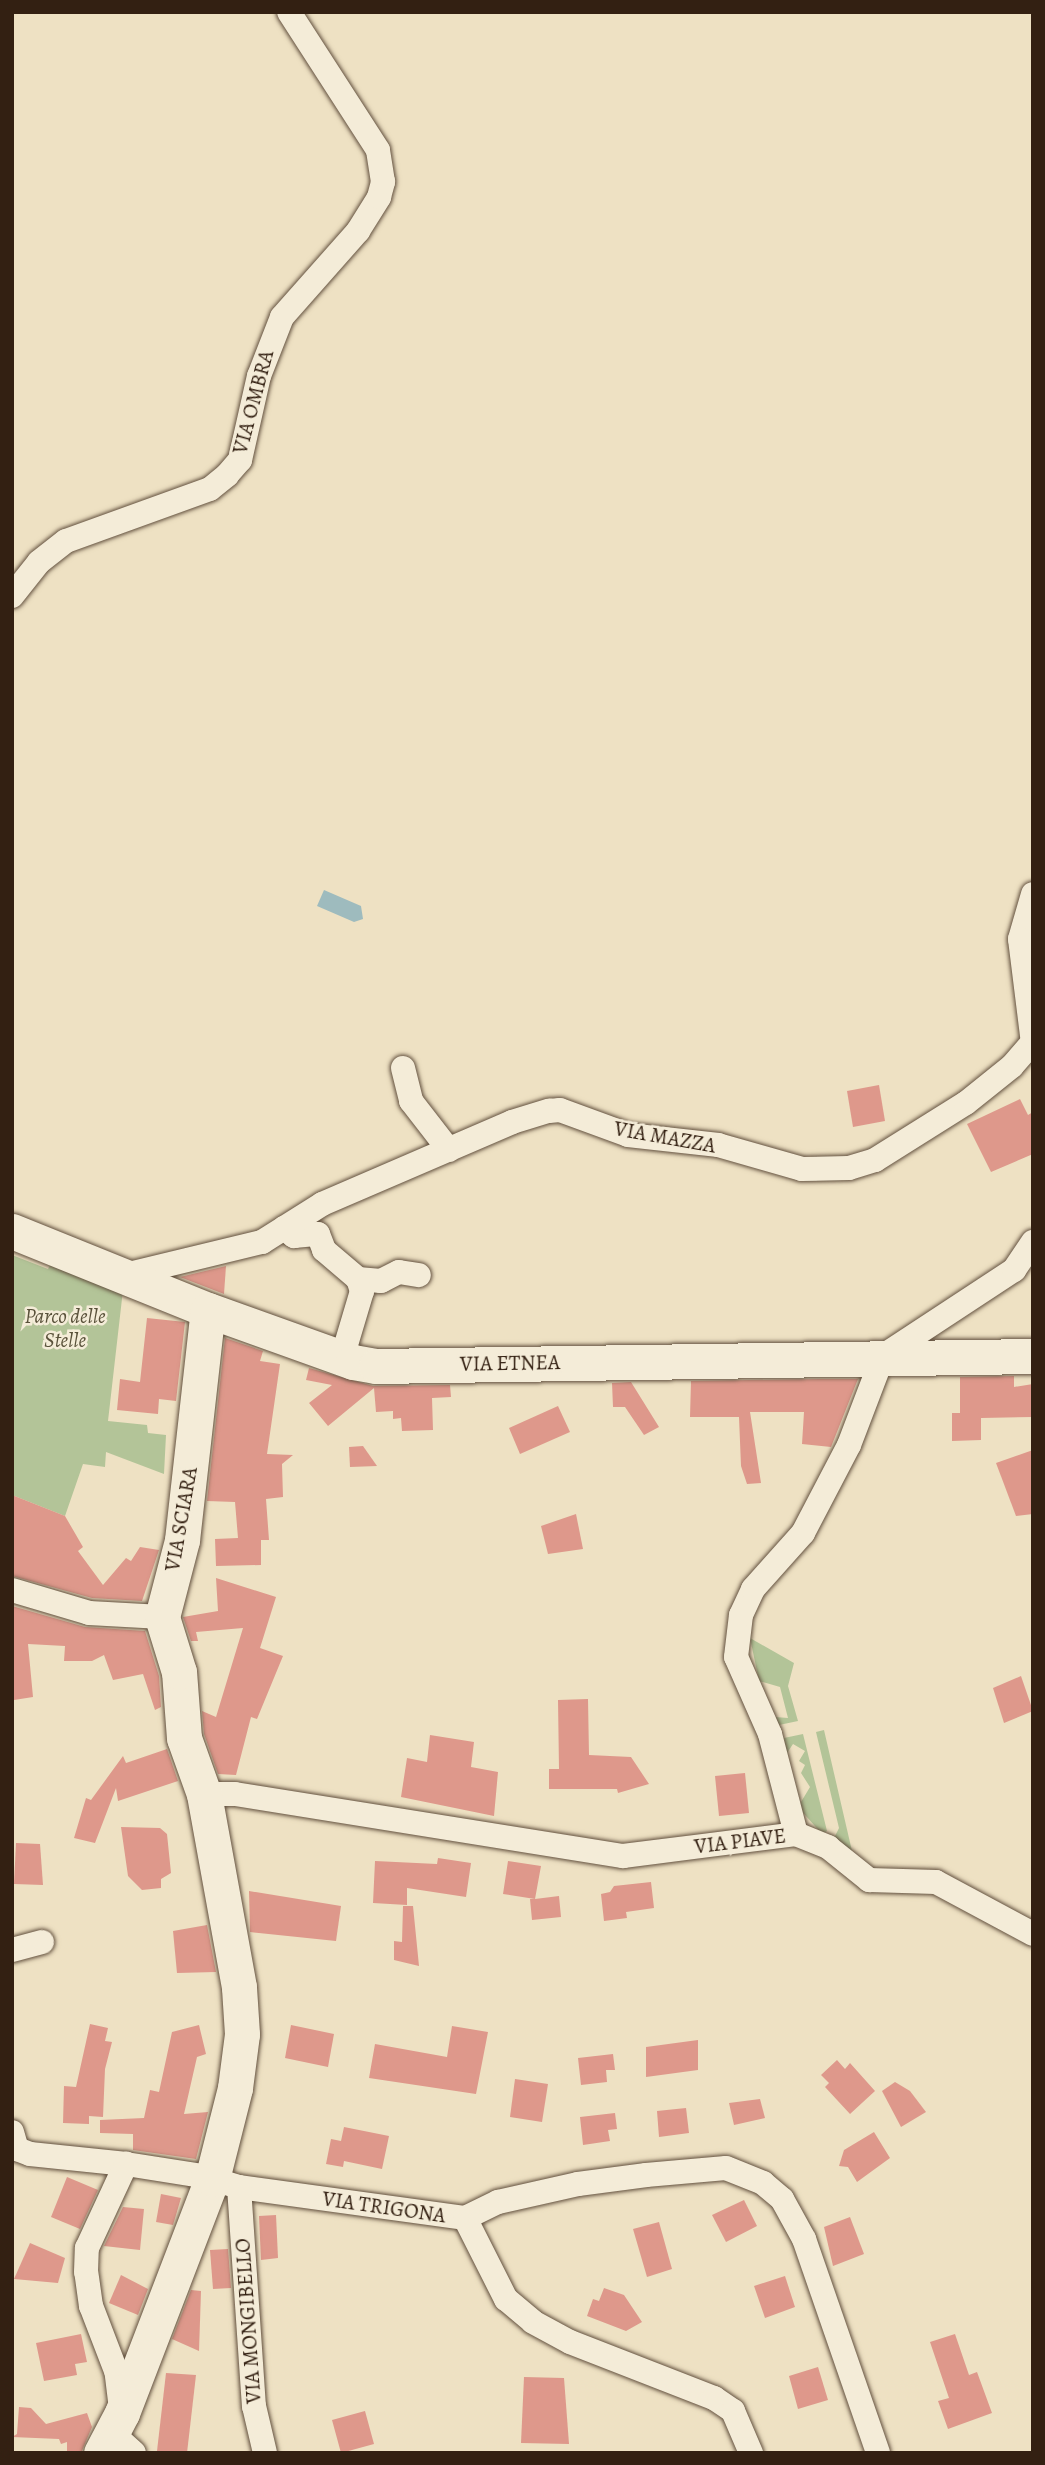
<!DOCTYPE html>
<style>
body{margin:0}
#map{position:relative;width:1045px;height:2465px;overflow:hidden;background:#eee1c3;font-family:Alegreya,serif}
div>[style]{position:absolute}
.green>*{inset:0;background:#b3c498}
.water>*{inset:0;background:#9ebbbe}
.building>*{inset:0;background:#de988b}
.roads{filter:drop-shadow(0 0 2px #62503e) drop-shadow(0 0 2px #62503e)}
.street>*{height:24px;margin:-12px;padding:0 12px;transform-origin:12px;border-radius:12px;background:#f4ecd8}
.secondary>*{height:35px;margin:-17.5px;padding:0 17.5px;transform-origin:17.5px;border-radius:17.5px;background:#f4ecd8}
span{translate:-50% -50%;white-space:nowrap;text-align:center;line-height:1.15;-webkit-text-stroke:5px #f4ecd8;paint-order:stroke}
.street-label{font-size:21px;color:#332012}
.park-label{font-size:21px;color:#59513a;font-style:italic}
.frame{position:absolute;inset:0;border:14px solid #332012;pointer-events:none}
</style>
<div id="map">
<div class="green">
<i style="clip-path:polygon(12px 1255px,48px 1269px,52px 1261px,123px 1290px,108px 1421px,147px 1425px,148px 1433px,166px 1435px,164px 1474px,106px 1452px,105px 1467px,83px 1464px,65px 1516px,12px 1495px)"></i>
<i style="clip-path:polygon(750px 1638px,794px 1663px,788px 1686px,798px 1721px,779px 1725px,775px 1717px,788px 1718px,780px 1687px,759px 1681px)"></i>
<i style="clip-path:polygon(824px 1730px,855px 1864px,833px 1840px,839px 1828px,816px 1732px)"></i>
<i style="clip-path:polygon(803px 1734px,827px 1831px,822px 1834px,798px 1807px,810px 1787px,801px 1773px,805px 1765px,799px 1761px,805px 1751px,793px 1744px,787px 1753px,784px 1738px)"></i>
</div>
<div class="water">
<i style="clip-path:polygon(324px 890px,361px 906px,363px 919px,354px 922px,317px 906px)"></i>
</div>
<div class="building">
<i style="clip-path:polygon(879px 1085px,885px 1121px,853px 1127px,847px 1091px)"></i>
<i style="clip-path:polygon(1020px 1099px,1028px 1115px,1033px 1112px,1033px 1154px,991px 1172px,967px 1124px)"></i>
<i style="clip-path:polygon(226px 1266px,224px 1294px,180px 1277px)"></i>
<i style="clip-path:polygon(147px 1318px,185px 1322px,176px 1401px,159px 1399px,158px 1414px,117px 1410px,120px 1379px,140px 1382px)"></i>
<i style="clip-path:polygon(225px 1338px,263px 1351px,260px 1361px,280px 1364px,267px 1454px,293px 1455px,282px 1464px,283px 1497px,266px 1499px,269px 1540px,261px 1540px,261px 1565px,216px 1566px,215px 1539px,238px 1538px,235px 1502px,207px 1501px)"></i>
<i style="clip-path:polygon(309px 1368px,373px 1386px,450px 1385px,451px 1397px,432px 1398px,433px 1430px,402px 1431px,401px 1418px,393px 1419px,393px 1411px,376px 1412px,374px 1388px,328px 1426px,309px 1403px,332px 1385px,306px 1380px)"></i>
<i style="clip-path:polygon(1014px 1376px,1014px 1387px,1033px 1384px,1033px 1417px,981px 1418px,981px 1440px,952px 1441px,952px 1413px,960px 1413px,960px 1377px)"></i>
<i style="clip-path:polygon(819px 1379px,858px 1379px,831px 1447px,802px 1444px,804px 1412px,750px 1412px,761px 1483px,747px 1484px,741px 1466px,739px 1417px,690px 1417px,691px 1381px)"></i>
<i style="clip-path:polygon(631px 1382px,659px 1427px,644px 1435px,625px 1407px,613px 1407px,612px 1383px)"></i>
<i style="clip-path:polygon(558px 1406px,570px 1432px,520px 1454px,509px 1428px)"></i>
<i style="clip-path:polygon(363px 1446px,377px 1466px,350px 1467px,349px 1447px)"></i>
<i style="clip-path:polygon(1033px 1450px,1033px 1514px,1016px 1516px,996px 1463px)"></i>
<i style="clip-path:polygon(12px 1495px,65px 1516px,83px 1547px,78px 1551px,103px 1585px,126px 1558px,131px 1561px,140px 1547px,159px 1550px,142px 1601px,92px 1598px,12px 1576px)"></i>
<i style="clip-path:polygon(576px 1514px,583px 1549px,548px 1554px,541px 1526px)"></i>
<i style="clip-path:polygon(216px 1578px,276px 1597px,260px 1648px,283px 1656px,257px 1719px,251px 1717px,236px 1775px,218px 1774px,204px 1734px,202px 1711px,216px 1717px,243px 1628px,196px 1632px,198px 1641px,191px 1641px,183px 1617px,218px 1611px)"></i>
<i style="clip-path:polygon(12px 1606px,85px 1627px,145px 1631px,159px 1676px,161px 1707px,155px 1710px,143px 1674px,113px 1680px,104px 1655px,92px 1661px,64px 1661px,65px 1646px,28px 1644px,33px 1697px,14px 1700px)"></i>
<i style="clip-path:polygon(1021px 1676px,1033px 1711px,1004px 1723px,993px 1688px)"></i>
<i style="clip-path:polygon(588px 1699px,589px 1755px,631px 1757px,649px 1784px,618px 1793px,617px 1789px,549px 1789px,549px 1769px,559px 1769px,558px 1700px)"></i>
<i style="clip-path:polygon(430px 1735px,474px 1742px,471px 1767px,498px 1772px,494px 1816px,401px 1797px,407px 1758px,427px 1762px)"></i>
<i style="clip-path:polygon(167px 1749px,178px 1781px,118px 1801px,116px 1788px,95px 1843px,74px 1838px,86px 1798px,91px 1800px,123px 1756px,126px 1763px)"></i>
<i style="clip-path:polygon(745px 1773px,749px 1813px,719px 1816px,715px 1776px)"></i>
<i style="clip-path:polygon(121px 1827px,160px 1828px,167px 1834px,171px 1873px,161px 1879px,161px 1888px,142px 1890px,128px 1876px)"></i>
<i style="clip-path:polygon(16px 1843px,40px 1844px,43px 1885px,14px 1884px)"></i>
<i style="clip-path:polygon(438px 1858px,471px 1863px,466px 1897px,407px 1888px,407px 1905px,373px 1903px,375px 1861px,437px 1864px)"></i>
<i style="clip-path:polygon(508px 1861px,541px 1866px,535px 1899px,559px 1896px,561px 1917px,532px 1920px,530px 1899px,535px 1899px,503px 1894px)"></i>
<i style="clip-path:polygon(651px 1882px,654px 1908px,626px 1912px,627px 1918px,604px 1921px,601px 1894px,610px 1892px,614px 1886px)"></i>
<i style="clip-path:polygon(249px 1891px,341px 1906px,336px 1941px,250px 1932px)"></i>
<i style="clip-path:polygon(403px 1906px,413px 1906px,419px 1966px,394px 1960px,394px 1941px,402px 1942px)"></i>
<i style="clip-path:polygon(207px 1925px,216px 1972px,177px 1973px,173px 1931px)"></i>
<i style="clip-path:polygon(90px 2024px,108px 2028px,105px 2041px,112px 2042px,105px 2069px,103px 2117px,89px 2116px,89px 2124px,63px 2123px,64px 2086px,76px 2087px)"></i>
<i style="clip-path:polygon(199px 2025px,206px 2054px,197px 2057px,184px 2114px,208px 2112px,196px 2159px,133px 2150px,133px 2134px,100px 2133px,100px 2120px,144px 2118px,150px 2090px,159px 2092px,172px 2032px)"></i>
<i style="clip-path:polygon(291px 2025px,334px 2034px,328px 2067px,285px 2058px)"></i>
<i style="clip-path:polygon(452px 2026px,488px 2032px,476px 2094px,369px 2078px,375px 2044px,447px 2057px)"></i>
<i style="clip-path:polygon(698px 2040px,698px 2070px,646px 2077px,646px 2047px)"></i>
<i style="clip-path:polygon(613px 2054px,615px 2070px,606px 2070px,607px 2082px,581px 2085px,578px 2058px)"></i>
<i style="clip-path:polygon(837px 2060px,845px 2069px,850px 2063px,875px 2091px,850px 2114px,825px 2087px,829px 2083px,821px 2075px)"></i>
<i style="clip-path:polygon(515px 2079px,548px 2084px,542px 2122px,510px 2117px)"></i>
<i style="clip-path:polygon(895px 2082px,910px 2091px,926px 2112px,901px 2127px,882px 2091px)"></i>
<i style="clip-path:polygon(760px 2099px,765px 2118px,734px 2125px,729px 2103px)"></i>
<i style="clip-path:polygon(686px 2108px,689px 2133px,659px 2137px,657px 2111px)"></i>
<i style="clip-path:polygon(615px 2113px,617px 2129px,608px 2130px,610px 2141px,583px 2145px,580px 2117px)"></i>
<i style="clip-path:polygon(344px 2127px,389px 2136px,382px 2169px,344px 2161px,343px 2167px,326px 2164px,331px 2139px,341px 2141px)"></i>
<i style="clip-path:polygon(874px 2132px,890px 2158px,857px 2182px,848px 2167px,839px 2166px,844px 2150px)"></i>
<i style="clip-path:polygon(67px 2177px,98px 2190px,80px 2229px,51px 2217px)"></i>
<i style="clip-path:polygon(161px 2194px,181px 2198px,173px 2225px,156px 2222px)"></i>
<i style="clip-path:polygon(744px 2200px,757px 2226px,726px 2242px,712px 2215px)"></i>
<i style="clip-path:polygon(123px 2207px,144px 2209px,140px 2250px,104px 2246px)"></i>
<i style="clip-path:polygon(276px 2215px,278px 2258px,261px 2260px,259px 2216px)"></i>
<i style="clip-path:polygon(850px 2217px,864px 2254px,833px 2266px,824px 2227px)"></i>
<i style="clip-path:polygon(659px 2222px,672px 2269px,647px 2277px,633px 2229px)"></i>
<i style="clip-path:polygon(30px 2243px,65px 2258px,58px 2283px,14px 2279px)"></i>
<i style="clip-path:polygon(228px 2249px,231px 2288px,213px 2289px,210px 2250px)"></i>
<i style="clip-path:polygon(121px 2275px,148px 2289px,138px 2315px,109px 2303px)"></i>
<i style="clip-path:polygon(785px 2276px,795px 2307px,765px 2318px,754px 2286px)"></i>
<i style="clip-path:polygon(604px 2288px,624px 2295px,642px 2322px,626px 2331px,587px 2316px,593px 2299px,599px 2301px)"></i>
<i style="clip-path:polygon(191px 2290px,201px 2291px,199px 2351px,172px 2339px)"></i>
<i style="clip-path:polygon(81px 2334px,87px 2362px,75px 2364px,77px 2375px,44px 2381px,36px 2343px)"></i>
<i style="clip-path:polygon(955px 2334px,969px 2375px,977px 2372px,992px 2413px,948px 2429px,938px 2401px,949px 2398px,930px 2342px)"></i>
<i style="clip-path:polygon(818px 2367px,828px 2400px,798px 2409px,789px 2376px)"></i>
<i style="clip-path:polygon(166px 2373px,196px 2375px,187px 2453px,157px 2451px)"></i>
<i style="clip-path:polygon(524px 2377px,564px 2378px,569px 2444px,521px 2443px)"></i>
<i style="clip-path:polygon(19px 2407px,31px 2408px,46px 2424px,87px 2413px,92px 2427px,81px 2453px,67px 2453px,67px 2442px,61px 2444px,59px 2439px,12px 2437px,17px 2434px)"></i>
<i style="clip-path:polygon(365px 2411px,374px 2444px,341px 2453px,332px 2420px)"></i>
</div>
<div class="roads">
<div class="street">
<i style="left:12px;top:596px;width:43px;rotate:-51.5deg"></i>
<i style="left:39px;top:562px;width:34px;rotate:-38deg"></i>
<i style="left:66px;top:541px;width:153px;rotate:-19.9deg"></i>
<i style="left:210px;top:489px;width:22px;rotate:-39deg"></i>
<i style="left:227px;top:475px;width:20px;rotate:-49deg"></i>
<i style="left:240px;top:460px;width:86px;rotate:-77.3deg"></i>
<i style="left:259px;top:376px;width:63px;rotate:-68.7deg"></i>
<i style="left:282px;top:317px;width:115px;rotate:-48.5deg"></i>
<i style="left:358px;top:231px;width:40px;rotate:-58deg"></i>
<i style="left:379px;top:197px;width:16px;rotate:-75deg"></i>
<i style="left:383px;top:182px;width:32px;rotate:-99deg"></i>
<i style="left:378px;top:150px;width:164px;rotate:-122.8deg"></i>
<i style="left:1033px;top:894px;width:47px;rotate:106.1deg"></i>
<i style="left:1020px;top:939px;width:105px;rotate:82.9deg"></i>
<i style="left:403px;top:1068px;width:34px;rotate:76deg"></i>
<i style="left:411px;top:1101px;width:62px;rotate:52.2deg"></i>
<i style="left:284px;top:1228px;width:13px;rotate:39deg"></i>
<i style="left:294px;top:1236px;width:24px;rotate:-5deg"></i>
<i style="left:318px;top:1234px;width:17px;rotate:69deg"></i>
<i style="left:324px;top:1250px;width:45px;rotate:40.5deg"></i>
<i style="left:358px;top:1279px;width:13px;rotate:72deg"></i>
<i style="left:362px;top:1291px;width:70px;rotate:106.6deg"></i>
<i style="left:121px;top:1276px;width:145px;rotate:-13.6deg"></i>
<i style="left:262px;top:1242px;width:71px;rotate:-32.3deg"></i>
<i style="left:322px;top:1204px;width:207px;rotate:-23.3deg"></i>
<i style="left:512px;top:1122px;width:39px;rotate:-17deg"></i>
<i style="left:549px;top:1111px;width:11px;rotate:-5deg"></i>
<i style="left:560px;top:1110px;width:72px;rotate:20.2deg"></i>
<i style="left:628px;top:1135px;width:91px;rotate:6.3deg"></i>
<i style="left:718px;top:1145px;width:87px;rotate:15.9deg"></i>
<i style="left:802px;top:1169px;width:47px;rotate:-1.2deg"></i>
<i style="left:849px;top:1168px;width:27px;rotate:-17deg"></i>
<i style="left:875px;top:1160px;width:107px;rotate:-32.1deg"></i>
<i style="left:966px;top:1103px;width:59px;rotate:-38.8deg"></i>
<i style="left:1012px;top:1066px;width:32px;rotate:-49deg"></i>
<i style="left:358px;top:1279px;width:23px;rotate:5deg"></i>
<i style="left:381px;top:1281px;width:20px;rotate:-27deg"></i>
<i style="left:399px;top:1272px;width:20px;rotate:9deg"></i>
<i style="left:12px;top:1590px;width:80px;rotate:16.6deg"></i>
<i style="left:89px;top:1613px;width:73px;rotate:3.1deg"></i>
<i style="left:204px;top:1794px;width:31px"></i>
<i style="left:235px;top:1794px;width:393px;rotate:9.1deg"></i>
<i style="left:623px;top:1856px;width:174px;rotate:-7.2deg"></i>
<i style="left:796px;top:1834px;width:103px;rotate:-104.6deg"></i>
<i style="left:770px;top:1734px;width:84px;rotate:-113.8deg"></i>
<i style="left:736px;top:1657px;width:42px;rotate:-83.2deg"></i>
<i style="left:741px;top:1615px;width:29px;rotate:-65deg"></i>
<i style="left:753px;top:1589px;width:75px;rotate:-48.2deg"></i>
<i style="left:803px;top:1533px;width:99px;rotate:-62.4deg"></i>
<i style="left:849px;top:1445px;width:95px;rotate:-69.1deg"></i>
<i style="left:883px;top:1356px;width:157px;rotate:-33.3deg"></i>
<i style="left:1014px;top:1270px;width:34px;rotate:-56deg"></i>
<i style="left:796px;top:1834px;width:35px;rotate:22deg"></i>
<i style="left:828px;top:1847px;width:53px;rotate:38.8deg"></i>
<i style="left:869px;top:1880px;width:67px;rotate:1.7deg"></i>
<i style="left:936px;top:1882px;width:110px;rotate:28.2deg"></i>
<i style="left:12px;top:1950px;width:31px;rotate:-15deg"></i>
<i style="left:12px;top:2132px;width:18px;rotate:74deg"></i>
<i style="left:17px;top:2149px;width:14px;rotate:21deg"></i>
<i style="left:30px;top:2154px;width:97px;rotate:5.9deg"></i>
<i style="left:126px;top:2164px;width:78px;rotate:8.9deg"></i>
<i style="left:203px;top:2176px;width:38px;rotate:17deg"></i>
<i style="left:239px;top:2187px;width:228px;rotate:7.8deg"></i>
<i style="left:465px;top:2218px;width:91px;rotate:63.2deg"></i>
<i style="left:506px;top:2299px;width:35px;rotate:40deg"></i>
<i style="left:533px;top:2322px;width:42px;rotate:28.4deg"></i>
<i style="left:570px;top:2342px;width:155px;rotate:21.3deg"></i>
<i style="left:714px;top:2398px;width:23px;rotate:34deg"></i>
<i style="left:733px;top:2411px;width:46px;rotate:66.8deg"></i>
<i style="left:239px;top:2187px;width:220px;rotate:86.1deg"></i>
<i style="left:254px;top:2406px;width:48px;rotate:76.8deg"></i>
<i style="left:465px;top:2218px;width:37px;rotate:-26deg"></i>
<i style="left:498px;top:2202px;width:82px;rotate:-12.7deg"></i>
<i style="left:578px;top:2184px;width:69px;rotate:-7.5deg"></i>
<i style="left:646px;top:2175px;width:80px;rotate:-5deg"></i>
<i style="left:726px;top:2168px;width:40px;rotate:22deg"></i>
<i style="left:763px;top:2183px;width:25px;rotate:40deg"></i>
<i style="left:782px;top:2199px;width:46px;rotate:61.2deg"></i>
<i style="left:804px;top:2239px;width:226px;rotate:70.9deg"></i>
<i style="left:121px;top:2409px;width:38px;rotate:-97deg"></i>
<i style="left:116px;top:2371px;width:70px;rotate:-111deg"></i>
<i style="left:91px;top:2306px;width:34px;rotate:-98deg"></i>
<i style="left:86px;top:2272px;width:24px;rotate:-88deg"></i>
<i style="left:87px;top:2248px;width:93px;rotate:-65.1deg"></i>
<i style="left:113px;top:2434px;width:28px;rotate:42deg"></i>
</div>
<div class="secondary">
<i style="left:12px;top:1231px;width:211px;rotate:22deg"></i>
<i style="left:208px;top:1310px;width:154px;rotate:19.7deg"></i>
<i style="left:353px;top:1362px;width:23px;rotate:10deg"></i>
<i style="left:376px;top:1366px;width:657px;rotate:-0.87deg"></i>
<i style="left:101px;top:2453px;width:45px;rotate:-62.3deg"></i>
<i style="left:122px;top:2413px;width:251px;rotate:-69deg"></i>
<i style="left:212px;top:2179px;width:94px;rotate:-75.8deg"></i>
<i style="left:235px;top:2088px;width:54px;rotate:-82.6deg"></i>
<i style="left:242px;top:2034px;width:47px;rotate:-93.7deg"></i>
<i style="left:239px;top:1987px;width:196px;rotate:-100.3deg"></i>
<i style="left:204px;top:1794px;width:59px;rotate:-109.7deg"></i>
<i style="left:184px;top:1738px;width:66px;rotate:-94.3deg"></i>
<i style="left:179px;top:1672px;width:58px;rotate:-107.2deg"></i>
<i style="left:162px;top:1617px;width:80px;rotate:-75.4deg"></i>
<i style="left:182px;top:1540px;width:231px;rotate:-83.6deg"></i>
</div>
</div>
<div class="street-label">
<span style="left:253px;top:402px;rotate:-75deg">VIA OMBRA</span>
<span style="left:665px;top:1137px;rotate:10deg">VIA MAZZA</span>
<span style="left:510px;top:1363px;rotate:-1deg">VIA ETNEA</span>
<span style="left:181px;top:1519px;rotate:-80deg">VIA SCIARA</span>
<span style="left:740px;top:1841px;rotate:-7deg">VIA PIAVE</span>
<span style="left:384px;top:2207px;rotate:8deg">VIA TRIGONA</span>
<span style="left:248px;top:2321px;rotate:-94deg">VIA MONGIBELLO</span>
</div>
<div class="park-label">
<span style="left:65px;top:1328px">Parco delle<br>Stelle</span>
</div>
<div class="frame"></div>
</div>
